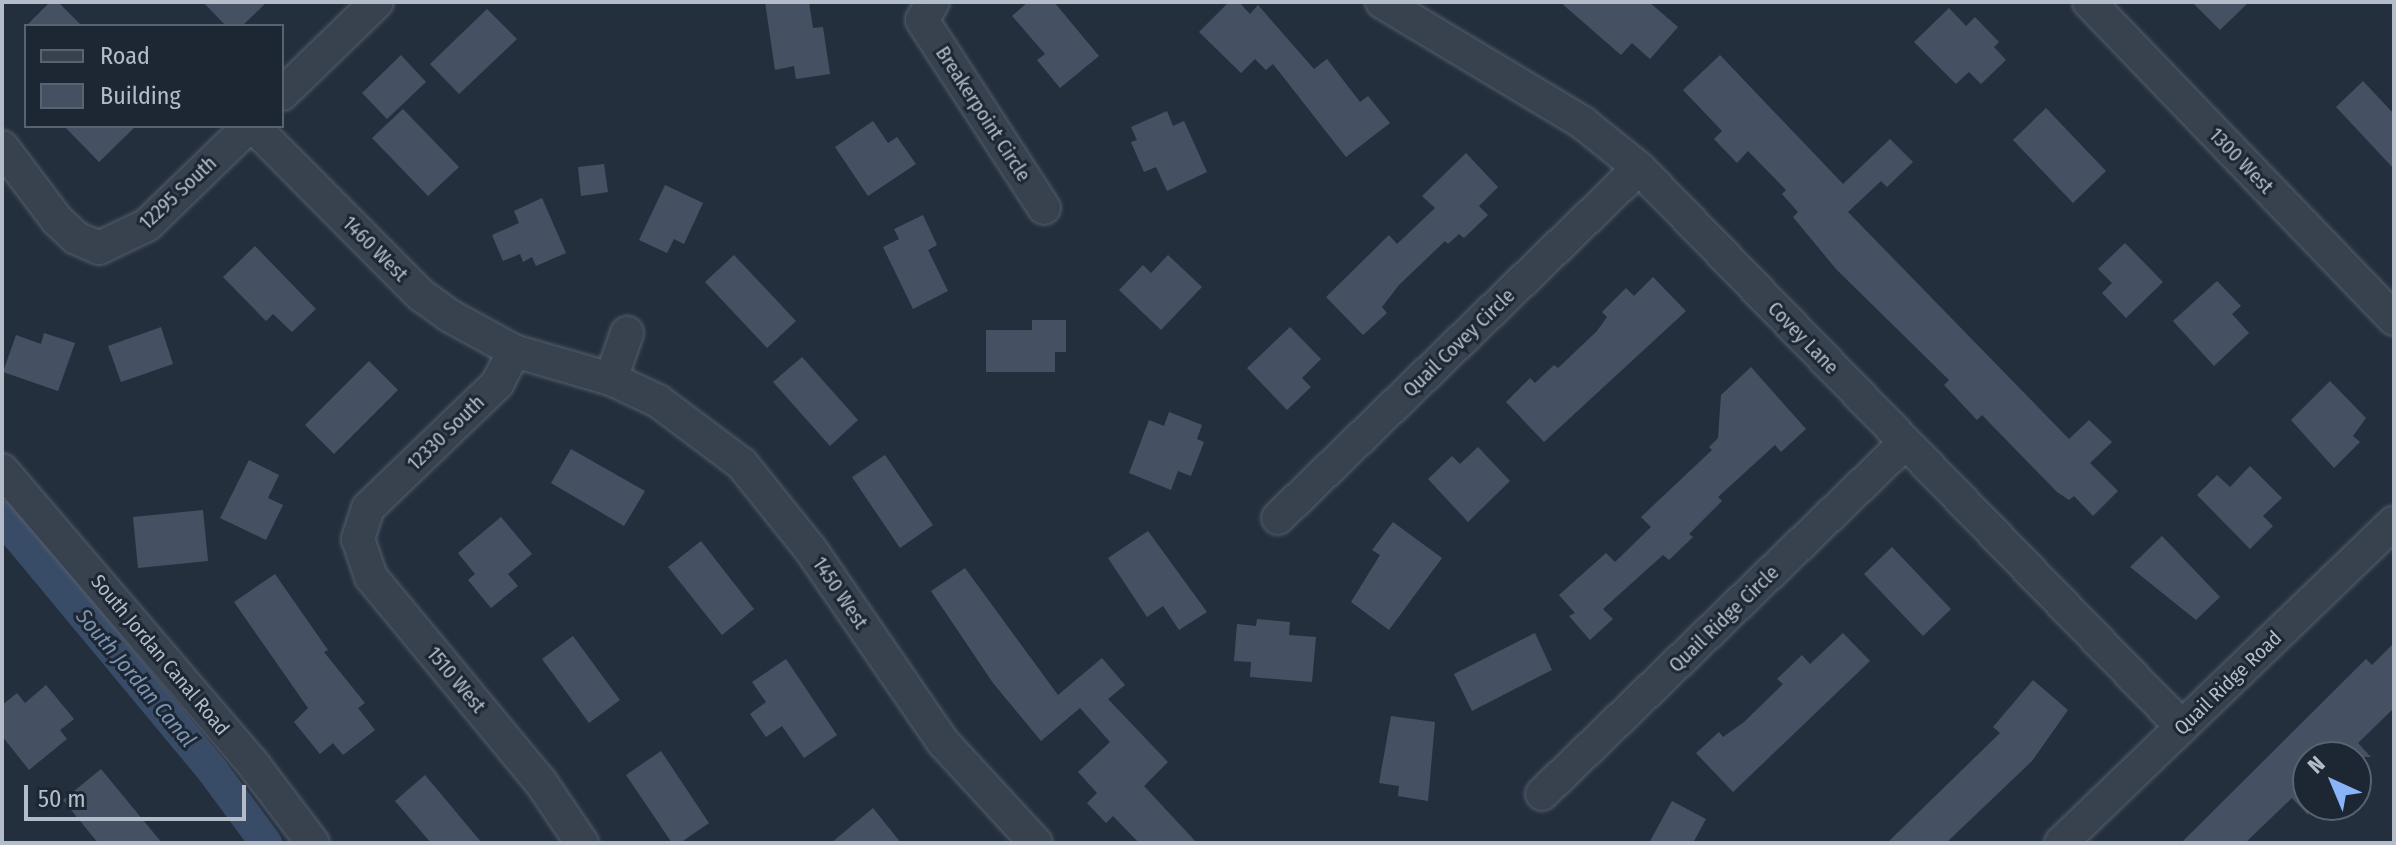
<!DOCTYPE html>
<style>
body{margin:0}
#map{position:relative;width:2396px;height:845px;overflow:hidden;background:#242f3e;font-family:"Fira Sans Condensed",sans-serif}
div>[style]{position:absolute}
.canal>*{height:32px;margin:-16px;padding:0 16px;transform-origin:16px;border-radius:16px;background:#394c67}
.building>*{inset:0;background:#455162}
.roads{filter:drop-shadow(0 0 2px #565f6c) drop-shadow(0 0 2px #565f6c)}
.minor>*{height:32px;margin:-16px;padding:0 16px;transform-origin:16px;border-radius:16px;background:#38414e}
span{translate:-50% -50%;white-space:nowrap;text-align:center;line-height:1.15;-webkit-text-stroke:6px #1d2633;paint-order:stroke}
.street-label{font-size:20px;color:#b4bcc9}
.water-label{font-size:22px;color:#7c92b1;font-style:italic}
.frame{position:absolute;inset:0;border:4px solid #b4bcc9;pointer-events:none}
.legend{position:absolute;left:24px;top:24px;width:260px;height:104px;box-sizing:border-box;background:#1d2633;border:2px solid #59626f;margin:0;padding:10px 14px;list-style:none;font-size:24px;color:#b4bcc9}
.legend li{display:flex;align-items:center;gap:16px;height:40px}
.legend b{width:40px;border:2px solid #59626f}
.north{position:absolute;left:2292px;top:741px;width:80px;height:80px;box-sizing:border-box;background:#1d2633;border:2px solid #59626f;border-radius:50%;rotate:316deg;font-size:22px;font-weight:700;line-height:32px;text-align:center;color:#b4bcc9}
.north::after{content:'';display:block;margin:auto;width:28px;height:36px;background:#8ab4f8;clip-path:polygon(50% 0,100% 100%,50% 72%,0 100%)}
.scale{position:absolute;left:24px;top:785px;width:222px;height:36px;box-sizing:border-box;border:4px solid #b4bcc9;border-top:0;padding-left:10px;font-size:24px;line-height:28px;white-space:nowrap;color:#b4bcc9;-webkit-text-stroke:6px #1d2633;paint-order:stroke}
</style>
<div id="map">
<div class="canal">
<i style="left:2px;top:517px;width:329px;rotate:50.3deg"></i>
<i style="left:212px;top:770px;width:91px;rotate:53.5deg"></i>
</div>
<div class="building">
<i style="clip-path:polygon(50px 2px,58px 2px,82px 26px,26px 26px)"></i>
<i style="clip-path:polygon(203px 2px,267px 2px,242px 26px,226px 26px)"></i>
<i style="clip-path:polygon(765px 2px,809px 2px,813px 28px,823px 27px,830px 74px,796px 79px,794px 66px,775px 70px)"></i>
<i style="clip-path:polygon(1028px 2px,1054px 2px,1099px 56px,1060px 88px,1037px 60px,1045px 54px,1012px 16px)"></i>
<i style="clip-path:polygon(1229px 2px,1239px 2px,1250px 14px,1258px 5px,1314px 69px,1327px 59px,1360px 102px,1368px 96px,1390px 123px,1346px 157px,1273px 64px,1266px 70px,1255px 59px,1241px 73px,1199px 32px)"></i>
<i style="clip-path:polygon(1560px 2px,1649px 2px,1678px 27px,1650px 59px,1632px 43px,1621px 55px)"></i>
<i style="clip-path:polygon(2192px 2px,2249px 2px,2220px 30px)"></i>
<i style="clip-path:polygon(1949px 8px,1966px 26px,1975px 17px,1999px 42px,1994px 47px,2006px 60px,1981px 84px,1969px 72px,1956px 84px,1914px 42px)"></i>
<i style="clip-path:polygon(487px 9px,517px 39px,459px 94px,430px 64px)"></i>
<i style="clip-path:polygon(401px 55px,426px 82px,387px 119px,362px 93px)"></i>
<i style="clip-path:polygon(1720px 55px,1843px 184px,1890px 139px,1913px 162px,1887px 187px,1881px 181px,1848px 212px,2069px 439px,2089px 420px,2112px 442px,2090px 463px,2118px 491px,2093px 516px,2074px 496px,2069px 500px,2057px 492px,1982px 415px,1977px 420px,1944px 385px,1949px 380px,1836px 269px,1793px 217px,1798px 212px,1782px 194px,1786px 190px,1748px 151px,1737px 163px,1714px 139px,1722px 131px,1683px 90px)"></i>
<i style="clip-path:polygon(2363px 81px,2394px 114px,2394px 169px,2336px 107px)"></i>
<i style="clip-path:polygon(2046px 108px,2106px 171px,2073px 203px,2013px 140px)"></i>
<i style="clip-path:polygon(403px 109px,459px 167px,428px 196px,372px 138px)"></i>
<i style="clip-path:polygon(1167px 111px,1173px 126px,1184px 121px,1207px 172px,1167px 191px,1156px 167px,1144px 172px,1131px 142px,1137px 140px,1131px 127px)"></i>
<i style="clip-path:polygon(873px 121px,888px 143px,897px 137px,916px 164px,868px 196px,835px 147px)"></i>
<i style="clip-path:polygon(64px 126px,136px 126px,99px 162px)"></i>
<i style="clip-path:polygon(1466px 153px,1498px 187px,1479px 206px,1488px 215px,1464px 238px,1459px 234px,1448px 244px,1445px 241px,1399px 285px,1382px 307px,1387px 313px,1363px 335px,1326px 297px,1389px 235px,1397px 244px,1435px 208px,1422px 196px)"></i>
<i style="clip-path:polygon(604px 164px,608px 192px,581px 196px,578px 167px)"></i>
<i style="clip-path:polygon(665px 185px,703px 203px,684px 244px,674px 239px,667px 253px,639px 240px)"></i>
<i style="clip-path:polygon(542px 198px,566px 253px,536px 266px,532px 257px,523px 262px,520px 254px,503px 261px,492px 235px,519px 223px,514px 211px)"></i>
<i style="clip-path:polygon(923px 215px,937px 245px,928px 250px,948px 291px,913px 309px,883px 247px,899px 239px,894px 229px)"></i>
<i style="clip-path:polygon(2125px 243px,2163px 282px,2126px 318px,2102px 293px,2112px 283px,2098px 269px)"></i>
<i style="clip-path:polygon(255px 246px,316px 309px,292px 332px,273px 314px,266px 321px,223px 277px)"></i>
<i style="clip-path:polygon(734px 255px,796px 321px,767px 348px,705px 282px)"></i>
<i style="clip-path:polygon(1168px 255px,1202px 287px,1161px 330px,1119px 290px,1143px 265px,1151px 273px)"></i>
<i style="clip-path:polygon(1653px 277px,1686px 311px,1544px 442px,1506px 402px,1530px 378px,1535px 383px,1554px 365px,1558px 368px,1597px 331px,1607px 317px,1602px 312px,1626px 288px,1634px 296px)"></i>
<i style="clip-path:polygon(2217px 281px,2241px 306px,2232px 314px,2249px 333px,2214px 366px,2173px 321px)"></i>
<i style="clip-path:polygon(1032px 320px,1066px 320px,1066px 352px,1055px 352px,1055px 372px,986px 372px,986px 330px,1032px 330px)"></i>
<i style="clip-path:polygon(161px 327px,173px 364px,121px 382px,108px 346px)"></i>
<i style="clip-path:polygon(1290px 327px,1321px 359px,1302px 378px,1311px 387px,1287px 410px,1247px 368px)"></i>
<i style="clip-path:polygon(44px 333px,75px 343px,58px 391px,3px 372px,16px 335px,41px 344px)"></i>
<i style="clip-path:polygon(802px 357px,858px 420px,830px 446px,773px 382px)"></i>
<i style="clip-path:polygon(369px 361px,398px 390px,334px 454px,305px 425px)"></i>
<i style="clip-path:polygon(1751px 367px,1806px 429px,1781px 452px,1775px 445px,1718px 497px,1722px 501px,1689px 534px,1693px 537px,1669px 560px,1663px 555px,1603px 609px,1613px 619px,1590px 640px,1569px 616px,1575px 613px,1559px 595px,1606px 553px,1615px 562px,1651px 527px,1641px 517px,1712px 450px,1709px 447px,1718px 438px,1721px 395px)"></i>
<i style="clip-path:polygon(2330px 381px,2366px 418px,2353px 436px,2360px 442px,2334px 468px,2291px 420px)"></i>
<i style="clip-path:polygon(1169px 412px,1202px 425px,1197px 439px,1204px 442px,1191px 476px,1178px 471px,1171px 490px,1129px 473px,1149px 420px,1164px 426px)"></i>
<i style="clip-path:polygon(1478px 447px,1510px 481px,1468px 522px,1428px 479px,1452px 456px,1460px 464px)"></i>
<i style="clip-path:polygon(571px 449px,645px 491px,624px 526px,551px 483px)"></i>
<i style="clip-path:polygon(885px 455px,933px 525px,900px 548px,852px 477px)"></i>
<i style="clip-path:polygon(249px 460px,279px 475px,268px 498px,283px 505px,266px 540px,220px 518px)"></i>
<i style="clip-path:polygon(2250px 466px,2282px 498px,2263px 516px,2273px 526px,2250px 549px,2197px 495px,2217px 475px,2230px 487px)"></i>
<i style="clip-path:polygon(203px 510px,208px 561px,138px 568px,133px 517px)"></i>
<i style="clip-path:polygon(501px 517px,532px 554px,508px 574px,518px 586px,491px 608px,468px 580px,475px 574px,458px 553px)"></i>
<i style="clip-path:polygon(1393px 522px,1442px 558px,1389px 630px,1351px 602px,1380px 555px,1372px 550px)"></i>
<i style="clip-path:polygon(1148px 531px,1207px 612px,1179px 630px,1163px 606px,1147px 617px,1108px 558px)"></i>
<i style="clip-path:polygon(2162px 536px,2220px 597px,2196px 620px,2130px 567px)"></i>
<i style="clip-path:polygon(701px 541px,754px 609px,722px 635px,668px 567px)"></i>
<i style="clip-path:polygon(1892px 547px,1951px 609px,1923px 636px,1864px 574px)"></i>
<i style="clip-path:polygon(965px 568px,1058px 695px,1102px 658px,1125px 685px,1108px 699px,1168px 762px,1144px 786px,1197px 843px,1139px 843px,1113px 816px,1106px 823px,1087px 803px,1097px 793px,1078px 772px,1110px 742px,1080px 708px,1041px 741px,993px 683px,931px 591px)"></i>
<i style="clip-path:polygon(275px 574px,328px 650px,324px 652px,365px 703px,358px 708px,375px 730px,343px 755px,333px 743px,320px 754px,294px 722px,308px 708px,234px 602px)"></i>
<i style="clip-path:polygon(1257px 619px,1290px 622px,1289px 635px,1316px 637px,1312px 682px,1250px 677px,1251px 662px,1234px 661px,1237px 624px,1256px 626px)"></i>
<i style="clip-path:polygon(1535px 633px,1552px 670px,1472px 711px,1454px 674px)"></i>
<i style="clip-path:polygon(1843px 633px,1870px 661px,1733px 792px,1696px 753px,1719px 732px,1723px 737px,1744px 722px,1783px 684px,1777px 679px,1802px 655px,1810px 664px)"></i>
<i style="clip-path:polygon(573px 636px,620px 700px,589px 723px,542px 659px)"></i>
<i style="clip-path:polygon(2394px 643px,2394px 708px,2358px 743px,2371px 757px,2308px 757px,2308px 815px,2292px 798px,2245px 843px,2181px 843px,2366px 659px,2372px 665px)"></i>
<i style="clip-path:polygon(786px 659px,837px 735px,804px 758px,782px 726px,766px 737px,750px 714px,766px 702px,752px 682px)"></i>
<i style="clip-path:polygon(2033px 680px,2068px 710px,2032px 761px,1946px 843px,1887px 843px,2000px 733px,1993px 727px)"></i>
<i style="clip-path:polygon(46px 685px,74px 719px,60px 730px,67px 739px,29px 770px,2px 736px,2px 705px,17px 693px,25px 703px)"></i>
<i style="clip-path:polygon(1391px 716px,1435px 722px,1428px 801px,1398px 796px,1399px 786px,1379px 783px)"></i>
<i style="clip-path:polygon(661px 751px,709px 823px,680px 843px,672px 843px,626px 775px)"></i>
<i style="clip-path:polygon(101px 769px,162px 843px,98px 843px,63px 800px)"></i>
<i style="clip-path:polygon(425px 775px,482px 843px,431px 843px,395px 801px)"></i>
<i style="clip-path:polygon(1672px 801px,1706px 819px,1693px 843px,1649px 843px)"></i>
<i style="clip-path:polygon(873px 808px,901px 843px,831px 843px)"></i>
</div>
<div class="roads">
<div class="minor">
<i style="left:933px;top:2px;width:21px;rotate:121deg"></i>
<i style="left:922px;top:20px;width:224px;rotate:57deg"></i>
<i style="left:1382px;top:2px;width:235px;rotate:31deg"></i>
<i style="left:1583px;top:123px;width:72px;rotate:38.8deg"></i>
<i style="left:1639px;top:168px;width:779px;rotate:45.83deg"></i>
<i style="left:2089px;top:2px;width:440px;rotate:46.1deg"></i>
<i style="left:282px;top:94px;width:132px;rotate:-44.1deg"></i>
<i style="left:253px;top:126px;width:238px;rotate:45.2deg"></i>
<i style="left:421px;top:295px;width:36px;rotate:36deg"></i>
<i style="left:450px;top:316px;width:73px;rotate:28.7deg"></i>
<i style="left:514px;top:351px;width:101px;rotate:16.1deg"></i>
<i style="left:611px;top:379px;width:52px;rotate:25.1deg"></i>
<i style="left:658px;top:401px;width:105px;rotate:36.9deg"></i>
<i style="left:742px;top:464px;width:110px;rotate:51.3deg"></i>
<i style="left:811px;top:550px;width:233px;rotate:55.5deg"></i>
<i style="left:943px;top:742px;width:137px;rotate:47.4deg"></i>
<i style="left:2px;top:147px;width:91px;rotate:53deg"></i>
<i style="left:57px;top:220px;width:26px;rotate:43deg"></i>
<i style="left:76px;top:238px;width:25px;rotate:23deg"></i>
<i style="left:99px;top:248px;width:53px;rotate:-25.6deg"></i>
<i style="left:147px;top:225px;width:142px;rotate:-44.1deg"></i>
<i style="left:514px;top:351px;width:36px;rotate:117deg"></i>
<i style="left:498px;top:383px;width:180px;rotate:136.1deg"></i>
<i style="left:368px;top:508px;width:33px;rotate:108deg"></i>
<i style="left:358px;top:539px;width:40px;rotate:71.1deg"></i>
<i style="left:371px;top:577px;width:265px;rotate:50.4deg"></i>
<i style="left:540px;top:781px;width:75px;rotate:55.9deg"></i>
<i style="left:611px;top:379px;width:49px;rotate:-70.8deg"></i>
<i style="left:2px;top:470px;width:387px;rotate:49.5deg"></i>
<i style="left:253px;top:764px;width:99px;rotate:52.8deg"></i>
<i style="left:1278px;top:518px;width:503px;rotate:-44.11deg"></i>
<i style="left:1542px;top:794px;width:505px;rotate:-44.04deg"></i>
<i style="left:2061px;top:843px;width:462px;rotate:-43.9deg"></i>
</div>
</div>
<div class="street-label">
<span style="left:983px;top:114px;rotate:57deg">Breakerpoint Circle</span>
<span style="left:2241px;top:161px;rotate:46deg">1300 West</span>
<span style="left:178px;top:193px;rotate:-43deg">12295 South</span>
<span style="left:375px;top:249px;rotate:45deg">1460 West</span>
<span style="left:1803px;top:338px;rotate:46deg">Covey Lane</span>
<span style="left:1459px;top:343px;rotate:-44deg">Quail Covey Circle</span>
<span style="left:446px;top:433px;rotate:-44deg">12330 South</span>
<span style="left:840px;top:593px;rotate:56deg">1450 West</span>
<span style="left:1724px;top:619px;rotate:-44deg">Quail Ridge Circle</span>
<span style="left:160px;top:655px;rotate:50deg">South Jordan Canal Road</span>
<span style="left:456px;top:680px;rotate:50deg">1510 West</span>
<span style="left:2228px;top:683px;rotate:-44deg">Quail Ridge Road</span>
</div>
<div class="water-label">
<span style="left:136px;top:678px;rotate:50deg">South Jordan Canal</span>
</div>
<div class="frame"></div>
<ul class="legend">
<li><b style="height:10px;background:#38414e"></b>Road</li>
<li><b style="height:22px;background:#455162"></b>Building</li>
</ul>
<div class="north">N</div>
<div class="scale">50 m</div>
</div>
